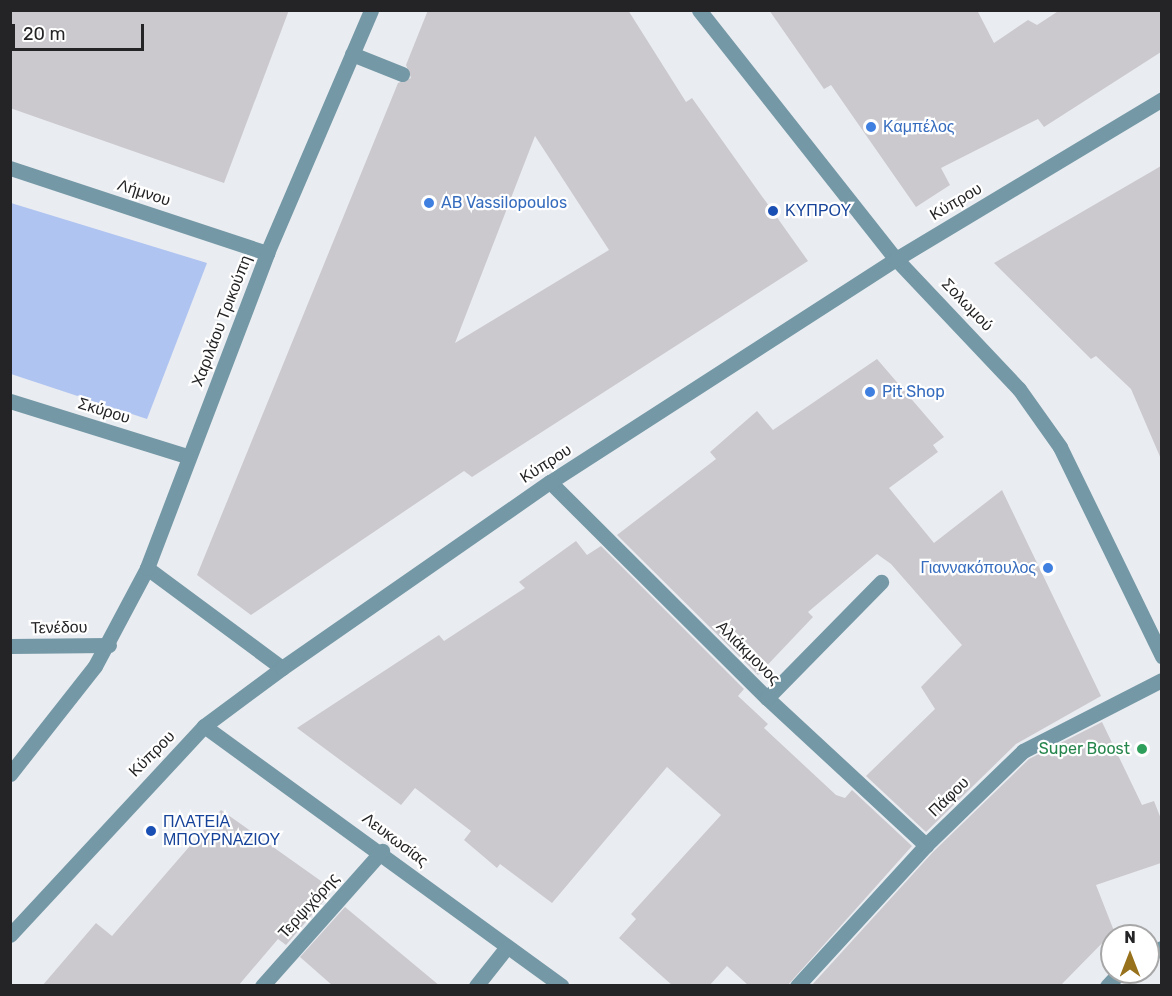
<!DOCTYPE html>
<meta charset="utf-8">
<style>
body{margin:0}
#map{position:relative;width:1172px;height:996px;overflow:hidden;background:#e9ecf1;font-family:Rubik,sans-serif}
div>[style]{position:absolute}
.green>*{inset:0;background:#b0c4f1}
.building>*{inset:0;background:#cbc9ce}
.minor>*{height:15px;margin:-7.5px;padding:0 7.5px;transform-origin:7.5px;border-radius:7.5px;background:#7498a5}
.dots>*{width:16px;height:16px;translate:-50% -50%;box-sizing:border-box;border:3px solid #fff;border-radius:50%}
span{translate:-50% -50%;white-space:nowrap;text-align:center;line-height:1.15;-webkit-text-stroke:4.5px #fff;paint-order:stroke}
.shop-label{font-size:16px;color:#366cbe}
.left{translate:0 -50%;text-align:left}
.right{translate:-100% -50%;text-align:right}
.street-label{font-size:16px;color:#242426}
.transit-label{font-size:16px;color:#164399}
.leisure-label{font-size:16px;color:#27864d}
.frame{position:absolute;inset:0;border:12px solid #242426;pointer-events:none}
.north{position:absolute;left:1100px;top:924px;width:60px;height:60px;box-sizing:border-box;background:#fff;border:2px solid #a7a7a8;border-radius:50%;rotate:0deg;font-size:16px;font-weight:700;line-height:24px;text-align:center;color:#242426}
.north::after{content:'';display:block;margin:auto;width:21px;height:27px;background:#97711b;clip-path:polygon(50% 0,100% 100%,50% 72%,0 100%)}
.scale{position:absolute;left:12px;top:24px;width:132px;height:27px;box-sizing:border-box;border:3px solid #242426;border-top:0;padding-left:8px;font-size:18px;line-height:21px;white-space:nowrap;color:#242426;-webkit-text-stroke:4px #fff;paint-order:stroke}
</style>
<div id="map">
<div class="green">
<i style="clip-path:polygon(11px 203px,207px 263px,147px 419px,11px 374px)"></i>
</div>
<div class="building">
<i style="clip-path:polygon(10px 10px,289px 10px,224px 183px,10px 108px)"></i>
<i style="clip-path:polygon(evenodd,428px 10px,628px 10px,686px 102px,692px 98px,808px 261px,472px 477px,464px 471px,251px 615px,197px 575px,398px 83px,411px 78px,406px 65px,428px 10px,535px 136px,609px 250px,455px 343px,535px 136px)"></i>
<i style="clip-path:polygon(769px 10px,977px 10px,994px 43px,1028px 20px,1037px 25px,1060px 10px,1161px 10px,1161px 52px,1044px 127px,1038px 119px,941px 168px,950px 185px,916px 207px,831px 85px,824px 89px)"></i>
<i style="clip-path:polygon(1161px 166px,1161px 459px,1131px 389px,1096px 356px,1091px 359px,994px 263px)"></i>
<i style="clip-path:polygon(877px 359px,944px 437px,933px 445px,938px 452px,889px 488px,934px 543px,1002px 490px,1101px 696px,1016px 744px,926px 832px,866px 776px,935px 709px,921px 687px,962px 645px,891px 564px,877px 554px,808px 612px,813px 617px,758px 675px,617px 535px,716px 459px,710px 452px,757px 411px,773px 430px)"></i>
<i style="clip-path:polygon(576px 541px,587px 555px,601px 546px,744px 689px,738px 696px,768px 724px,764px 728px,836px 795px,845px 798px,852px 790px,912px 846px,787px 986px,749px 986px,727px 966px,709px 986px,673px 986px,619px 938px,636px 919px,631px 914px,721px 815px,667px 767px,552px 903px,500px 864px,497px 868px,464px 840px,471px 831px,415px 788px,401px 805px,297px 728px,439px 635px,444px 641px,525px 588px,519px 582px)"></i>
<i style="clip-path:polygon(1102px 722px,1142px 805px,1154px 801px,1161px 819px,1161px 863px,1096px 885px,1114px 931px,1060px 986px,811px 986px,933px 852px,1029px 759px)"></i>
<i style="clip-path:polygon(221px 810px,321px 881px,330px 894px,286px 945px,278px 939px,238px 986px,42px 986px,96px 923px,112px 936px)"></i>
<i style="clip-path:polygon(345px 907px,440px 986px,333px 986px,300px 957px)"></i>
</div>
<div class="minor">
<i style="left:699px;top:10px;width:318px;rotate:51.7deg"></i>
<i style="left:896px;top:259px;width:179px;rotate:46.6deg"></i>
<i style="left:1019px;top:389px;width:71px;rotate:54.7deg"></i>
<i style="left:1060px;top:447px;width:233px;rotate:64deg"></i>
<i style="left:352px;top:54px;width:54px;rotate:21.8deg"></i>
<i style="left:10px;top:168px;width:271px;rotate:18.3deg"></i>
<i style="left:10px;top:401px;width:185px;rotate:17.3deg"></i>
<i style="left:550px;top:482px;width:306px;rotate:44.9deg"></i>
<i style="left:767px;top:698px;width:217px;rotate:42.8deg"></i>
<i style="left:147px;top:568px;width:168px;rotate:36.5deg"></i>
<i style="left:10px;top:646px;width:99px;rotate:-0.6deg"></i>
<i style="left:767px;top:698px;width:163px;rotate:-45.5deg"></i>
<i style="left:204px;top:726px;width:442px;rotate:36deg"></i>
<i style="left:10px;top:774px;width:137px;rotate:-51.8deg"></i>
<i style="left:95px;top:666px;width:111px;rotate:-62deg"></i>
<i style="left:147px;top:568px;width:337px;rotate:-69.1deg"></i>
<i style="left:267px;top:253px;width:264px;rotate:-66.8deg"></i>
<i style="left:10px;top:935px;width:285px;rotate:-47.1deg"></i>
<i style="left:204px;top:726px;width:97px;rotate:-36.6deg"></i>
<i style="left:282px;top:668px;width:326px;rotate:-34.8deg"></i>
<i style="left:550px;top:482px;width:412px;rotate:-32.8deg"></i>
<i style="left:896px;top:259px;width:310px;rotate:-31deg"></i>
<i style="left:1148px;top:955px;width:16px;rotate:-27deg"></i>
<i style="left:262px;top:986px;width:181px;rotate:-48.4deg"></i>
<i style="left:476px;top:986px;width:48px;rotate:-51.7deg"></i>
<i style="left:797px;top:986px;width:191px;rotate:-47.5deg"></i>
<i style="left:926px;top:845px;width:135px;rotate:-44.1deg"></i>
<i style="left:1023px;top:751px;width:156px;rotate:-27.1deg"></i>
<i style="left:1107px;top:986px;width:19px;rotate:-47deg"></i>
</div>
<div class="dots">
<i style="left:871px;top:127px;background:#3f7fe0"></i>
<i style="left:429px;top:203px;background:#3f7fe0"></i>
<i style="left:773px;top:211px;background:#1a4fb4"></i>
<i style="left:870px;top:392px;background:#3f7fe0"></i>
<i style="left:1048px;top:568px;background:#3f7fe0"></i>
<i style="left:1142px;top:749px;background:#2e9e5b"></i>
<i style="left:151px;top:831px;background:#1a4fb4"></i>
</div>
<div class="shop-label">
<span class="left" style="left:883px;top:127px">Καμπέλος</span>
<span class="left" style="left:441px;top:203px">AB Vassilopoulos</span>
<span class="left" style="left:882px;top:392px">Pit Shop</span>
<span class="right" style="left:1036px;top:568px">Γιαννακόπουλος</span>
</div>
<div class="street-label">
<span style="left:144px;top:193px;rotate:18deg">Λήμνου</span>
<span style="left:956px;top:202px;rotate:-31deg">Κύπρου</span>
<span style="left:967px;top:305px;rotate:46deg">Σολωμού</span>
<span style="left:222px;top:321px;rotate:-69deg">Χαριλάου Τρικούπη</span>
<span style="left:104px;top:411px;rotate:17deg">Σκύρου</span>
<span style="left:546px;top:464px;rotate:-33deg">Κύπρου</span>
<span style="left:59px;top:628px;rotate:-1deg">Τενέδου</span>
<span style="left:748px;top:653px;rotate:45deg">Αλιάκμονος</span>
<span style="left:152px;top:754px;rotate:-45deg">Κύπρου</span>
<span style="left:949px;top:797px;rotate:-44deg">Πάφου</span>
<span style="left:395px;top:840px;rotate:37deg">Λευκωσίας</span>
<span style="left:309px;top:906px;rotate:-48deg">Τερψιχόρης</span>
</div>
<div class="transit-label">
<span class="left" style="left:785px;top:211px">ΚΥΠΡΟΥ</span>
<span class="left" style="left:163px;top:831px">ΠΛΑΤΕΙΑ<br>ΜΠΟΥΡΝΑΖΙΟΥ</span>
</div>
<div class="leisure-label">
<span class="right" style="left:1130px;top:749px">Super Boost</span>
</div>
<div class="frame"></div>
<div class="north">N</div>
<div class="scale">20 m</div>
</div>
